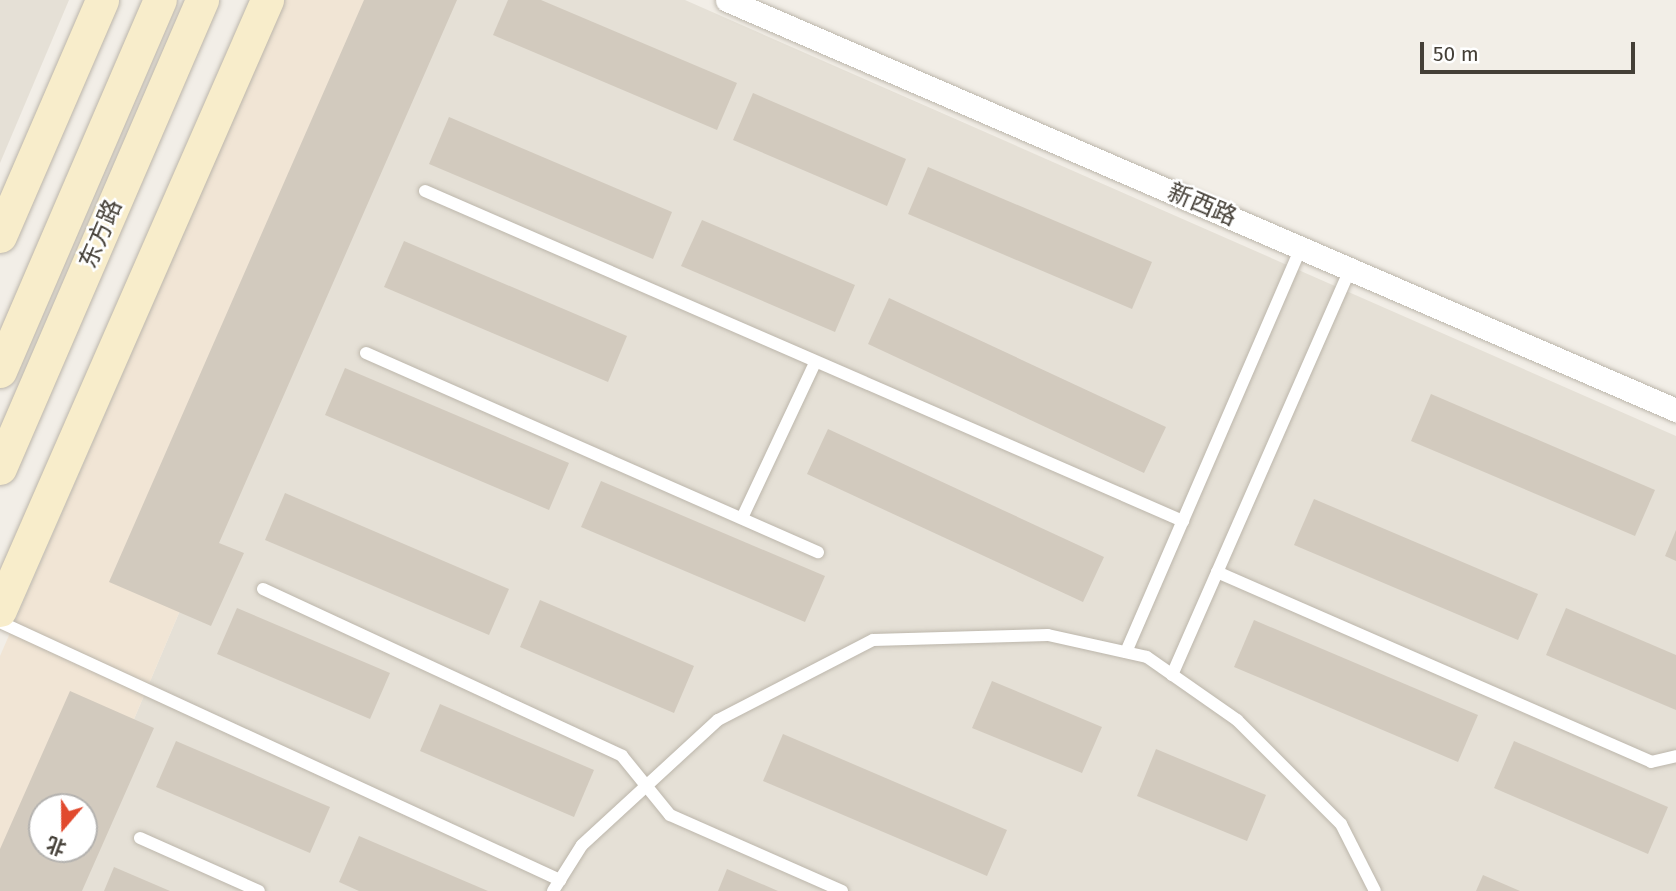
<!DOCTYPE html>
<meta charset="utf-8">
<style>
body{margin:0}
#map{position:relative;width:1676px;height:891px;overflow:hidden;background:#f2eee7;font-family:"Fira Sans","Noto Sans SC",sans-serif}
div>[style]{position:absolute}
.residential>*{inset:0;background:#e5e0d6}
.commercial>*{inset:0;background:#f1e5d5}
.building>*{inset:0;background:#d2cabe}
.roads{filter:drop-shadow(0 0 2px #bcb6ab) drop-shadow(0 0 2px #bcb6ab)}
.lane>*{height:12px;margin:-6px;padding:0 6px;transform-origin:6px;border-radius:6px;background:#fff}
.street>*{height:23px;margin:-11.5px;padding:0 11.5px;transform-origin:11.5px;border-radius:11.5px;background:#fff}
.secondary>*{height:33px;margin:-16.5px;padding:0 16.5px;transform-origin:16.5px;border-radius:16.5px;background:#f8edcb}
span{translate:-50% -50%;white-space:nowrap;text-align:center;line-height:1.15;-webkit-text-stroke:5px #fff;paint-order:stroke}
.street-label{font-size:24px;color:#443f37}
.north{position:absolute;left:28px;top:793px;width:70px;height:70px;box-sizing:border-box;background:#fff;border:2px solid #b4b2af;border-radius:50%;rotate:200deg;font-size:19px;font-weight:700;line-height:28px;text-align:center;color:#443f37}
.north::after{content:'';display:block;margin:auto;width:24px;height:32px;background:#e14a2e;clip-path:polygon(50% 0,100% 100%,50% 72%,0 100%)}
.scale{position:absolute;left:1420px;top:42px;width:215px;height:32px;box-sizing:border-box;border:4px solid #443f37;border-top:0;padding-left:9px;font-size:21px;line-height:24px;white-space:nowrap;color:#443f37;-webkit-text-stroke:5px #fff;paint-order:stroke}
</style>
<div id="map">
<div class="residential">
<i style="clip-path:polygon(0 0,69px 0,0 163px)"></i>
<i style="clip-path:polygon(439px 0,685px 0,1676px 436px,1676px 891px,61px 891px,84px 849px,84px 837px)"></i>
</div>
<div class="commercial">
<i style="clip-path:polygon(285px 0,439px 0,84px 837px,84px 807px,42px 807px,42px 849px,0 891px,0 656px)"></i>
</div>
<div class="building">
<i style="clip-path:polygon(364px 0,457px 0,219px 543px,244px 553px,211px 626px,109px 582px)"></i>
<i style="clip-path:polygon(508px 0,541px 0,737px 83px,717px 130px,493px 35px)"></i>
<i style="clip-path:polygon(753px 93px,906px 159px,887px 206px,733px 140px)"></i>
<i style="clip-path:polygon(449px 117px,672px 212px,653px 259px,429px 164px)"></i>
<i style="clip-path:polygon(928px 167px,1152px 262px,1132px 309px,908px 214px)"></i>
<i style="clip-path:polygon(702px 220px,855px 285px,835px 332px,681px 266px)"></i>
<i style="clip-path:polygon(404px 241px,627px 336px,608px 382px,384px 287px)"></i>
<i style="clip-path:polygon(889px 298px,1166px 427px,1144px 473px,868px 344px)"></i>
<i style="clip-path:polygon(345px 368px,569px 463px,549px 510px,325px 415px)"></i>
<i style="clip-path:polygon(1431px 394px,1655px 490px,1635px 536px,1411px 441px)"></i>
<i style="clip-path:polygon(828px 429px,1104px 557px,1083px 602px,807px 474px)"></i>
<i style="clip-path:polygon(601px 481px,825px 576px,805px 622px,581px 527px)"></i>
<i style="clip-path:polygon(285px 493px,509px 589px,489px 635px,265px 540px)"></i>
<i style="clip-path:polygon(1314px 499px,1538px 594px,1518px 640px,1294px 545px)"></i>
<i style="clip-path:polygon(1676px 530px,1676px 561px,1665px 556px)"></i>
<i style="clip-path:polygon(540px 600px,694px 666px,674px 713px,520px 647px)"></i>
<i style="clip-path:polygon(237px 608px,390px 673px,370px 719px,217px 654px)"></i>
<i style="clip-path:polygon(1566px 608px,1676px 655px,1676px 710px,1546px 655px)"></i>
<i style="clip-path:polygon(1254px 620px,1478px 715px,1458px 762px,1234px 667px)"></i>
<i style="clip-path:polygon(992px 681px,1102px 727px,1082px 773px,972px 728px)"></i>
<i style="clip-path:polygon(evenodd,70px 691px,154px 728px,82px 891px,0 891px,0 849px,70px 691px,42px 807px,84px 807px,84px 849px,42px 849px,42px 807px)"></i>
<i style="clip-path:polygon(440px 704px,594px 770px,574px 817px,420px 751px)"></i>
<i style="clip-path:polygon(783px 734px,1007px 830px,987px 876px,763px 781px)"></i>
<i style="clip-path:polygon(176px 741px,330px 807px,310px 853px,156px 787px)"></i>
<i style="clip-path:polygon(1514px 741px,1668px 807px,1648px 854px,1494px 788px)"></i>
<i style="clip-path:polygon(1156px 749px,1266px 795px,1247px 841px,1137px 796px)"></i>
<i style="clip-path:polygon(359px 836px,488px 891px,359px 891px,339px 882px)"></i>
<i style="clip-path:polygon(114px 867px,170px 891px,104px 891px)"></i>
<i style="clip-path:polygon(727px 869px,778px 891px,718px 891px)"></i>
<i style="clip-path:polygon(1483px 875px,1520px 891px,1476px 891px)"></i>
</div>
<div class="roads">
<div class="lane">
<i style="left:425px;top:191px;width:827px;rotate:23.53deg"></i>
<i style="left:366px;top:353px;width:494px;rotate:23.8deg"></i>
<i style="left:742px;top:518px;width:171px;rotate:-64.8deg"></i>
<i style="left:1217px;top:572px;width:474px;rotate:23.6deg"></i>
<i style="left:1651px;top:762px;width:26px;rotate:-13deg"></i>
<i style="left:263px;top:589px;width:396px;rotate:24.9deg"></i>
<i style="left:622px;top:756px;width:76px;rotate:50.9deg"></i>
<i style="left:670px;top:815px;width:188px;rotate:23.8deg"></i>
<i style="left:0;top:622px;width:617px;rotate:24.74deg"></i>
<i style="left:1126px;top:652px;width:440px;rotate:-66.6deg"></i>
<i style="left:1172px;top:675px;width:442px;rotate:-66.3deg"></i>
<i style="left:140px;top:838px;width:130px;rotate:24deg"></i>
<i style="left:553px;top:891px;width:54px;rotate:-57.8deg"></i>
<i style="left:582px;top:845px;width:185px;rotate:-42.6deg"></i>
<i style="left:718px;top:720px;width:174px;rotate:-27.3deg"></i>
<i style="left:873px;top:640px;width:175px;rotate:-1.6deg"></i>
<i style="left:1048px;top:635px;width:101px;rotate:12.5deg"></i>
<i style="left:1147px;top:657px;width:110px;rotate:35deg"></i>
<i style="left:1237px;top:720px;width:147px;rotate:45deg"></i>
<i style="left:1341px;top:824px;width:75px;rotate:63.1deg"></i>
</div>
<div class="street">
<i style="left:727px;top:0;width:1034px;rotate:23.37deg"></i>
</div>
<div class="secondary">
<i style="left:0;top:236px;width:257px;rotate:-66.6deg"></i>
<i style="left:0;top:371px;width:404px;rotate:-66.7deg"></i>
<i style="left:0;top:468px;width:510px;rotate:-66.65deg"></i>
<i style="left:0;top:610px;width:666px;rotate:-66.36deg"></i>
</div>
</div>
<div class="street-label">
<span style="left:1202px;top:205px;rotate:23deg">新西路</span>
<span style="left:101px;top:234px;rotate:-67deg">东方路</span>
</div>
<div class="north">北</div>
<div class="scale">50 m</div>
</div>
